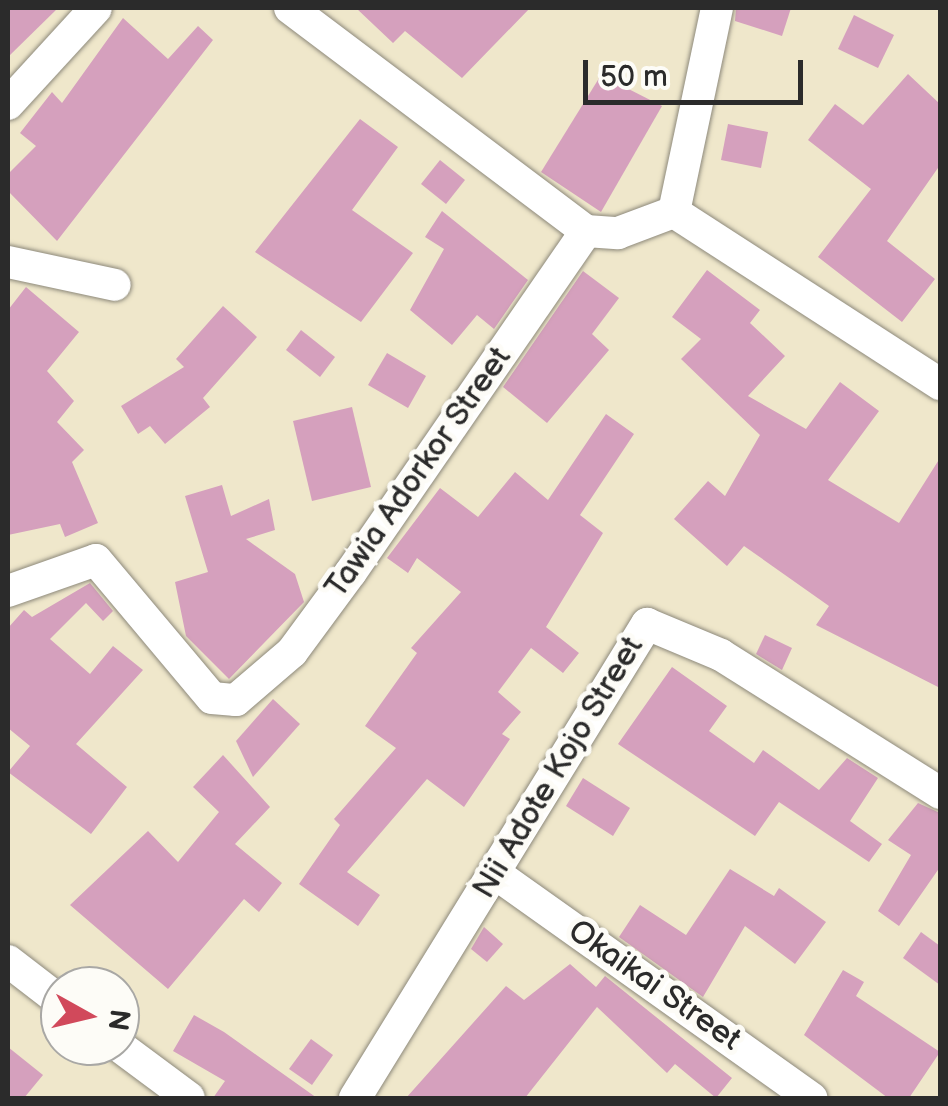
<!DOCTYPE html>
<style>
body{margin:0}
#map{position:relative;width:948px;height:1106px;overflow:hidden;background:#efe7cb;font-family:"Balsamiq Sans",sans-serif}
div>[style]{position:absolute}
.building>*{inset:0;background:#d5a0bd}
.roads{filter:drop-shadow(0 0 2px #8d897b) drop-shadow(0 0 2px #8d897b)}
.minor>*{height:32px;margin:-16px;padding:0 16px;transform-origin:16px;border-radius:16px;background:#fff}
span{translate:-50% -50%;white-space:nowrap;text-align:center;line-height:1.15;-webkit-text-stroke:10px #fdfcf7;paint-order:stroke}
.street-label{font-size:32px;color:#2b2b2b}
.frame{position:absolute;inset:0;border:10px solid #2b2b2b;pointer-events:none}
.north{position:absolute;left:40px;top:966px;width:100px;height:100px;box-sizing:border-box;background:#fdfcf7;border:2px solid #a9a8a5;border-radius:50%;rotate:98deg;font-size:28px;font-weight:700;line-height:40px;text-align:center;color:#2b2b2b}
.north::after{content:'';display:block;margin:auto;width:35px;height:45px;background:#d1495b;clip-path:polygon(50% 0,100% 100%,50% 72%,0 100%)}
.scale{position:absolute;left:583px;top:60px;width:220px;height:45px;box-sizing:border-box;border:5px solid #2b2b2b;border-top:0;padding-left:12px;font-size:30px;line-height:35px;white-space:nowrap;color:#2b2b2b;-webkit-text-stroke:8px #fdfcf7;paint-order:stroke}
</style>
<div id="map">
<div class="building">
<i style="clip-path:polygon(8px 8px,58px 8px,8px 57px)"></i>
<i style="clip-path:polygon(356px 8px,530px 8px,462px 78px,405px 31px,393px 43px)"></i>
<i style="clip-path:polygon(736px 8px,791px 8px,782px 36px,735px 21px)"></i>
<i style="clip-path:polygon(854px 15px,894px 35px,878px 68px,838px 49px)"></i>
<i style="clip-path:polygon(123px 18px,168px 59px,198px 26px,213px 40px,57px 241px,8px 191px,8px 174px,36px 146px,20px 133px,52px 92px,62px 103px)"></i>
<i style="clip-path:polygon(908px 74px,940px 104px,940px 165px,887px 241px,935px 279px,902px 322px,818px 257px,871px 189px,808px 140px,835px 104px,863px 125px)"></i>
<i style="clip-path:polygon(601px 75px,662px 106px,601px 212px,541px 172px)"></i>
<i style="clip-path:polygon(360px 119px,398px 147px,352px 210px,413px 253px,361px 322px,255px 252px)"></i>
<i style="clip-path:polygon(728px 124px,768px 132px,761px 168px,721px 160px)"></i>
<i style="clip-path:polygon(440px 160px,465px 180px,446px 204px,421px 184px)"></i>
<i style="clip-path:polygon(442px 211px,528px 280px,494px 329px,477px 315px,452px 345px,410px 310px,444px 249px,425px 237px)"></i>
<i style="clip-path:polygon(707px 270px,760px 310px,750px 323px,785px 356px,748px 396px,806px 429px,840px 382px,879px 411px,828px 480px,899px 523px,940px 458px,940px 688px,816px 625px,829px 606px,744px 546px,727px 566px,674px 519px,708px 481px,725px 496px,760px 435px,681px 359px,701px 339px,672px 317px)"></i>
<i style="clip-path:polygon(583px 271px,619px 298px,592px 334px,609px 350px,547px 423px,503px 387px)"></i>
<i style="clip-path:polygon(26px 287px,79px 332px,47px 371px,74px 401px,57px 422px,84px 450px,72px 462px,98px 523px,65px 537px,60px 524px,8px 535px,8px 310px)"></i>
<i style="clip-path:polygon(223px 306px,257px 337px,203px 398px,210px 407px,165px 444px,150px 426px,138px 434px,121px 406px,184px 367px,176px 359px)"></i>
<i style="clip-path:polygon(301px 330px,335px 357px,320px 377px,286px 350px)"></i>
<i style="clip-path:polygon(387px 353px,426px 376px,408px 408px,368px 385px)"></i>
<i style="clip-path:polygon(352px 407px,371px 487px,312px 501px,293px 421px)"></i>
<i style="clip-path:polygon(606px 414px,634px 434px,580px 515px,603px 533px,546px 627px,579px 653px,563px 673px,531px 648px,498px 692px,521px 712px,502px 734px,510px 739px,464px 807px,427px 779px,347px 872px,380px 895px,358px 926px,299px 884px,340px 825px,334px 819px,396px 748px,365px 726px,417px 653px,411px 648px,461px 592px,417px 558px,408px 573px,387px 558px,440px 488px,478px 517px,515px 472px,548px 500px)"></i>
<i style="clip-path:polygon(222px 485px,231px 516px,269px 499px,275px 530px,246px 539px,295px 574px,304px 602px,229px 679px,186px 636px,175px 582px,208px 572px,185px 496px)"></i>
<i style="clip-path:polygon(90px 583px,113px 611px,103px 621px,86px 603px,50px 639px,90px 674px,113px 646px,143px 670px,76px 744px,127px 787px,91px 834px,8px 772px,30px 746px,8px 728px,8px 628px,24px 610px,32px 617px)"></i>
<i style="clip-path:polygon(765px 635px,792px 648px,782px 670px,756px 654px)"></i>
<i style="clip-path:polygon(672px 667px,727px 706px,709px 731px,754px 763px,763px 750px,819px 790px,847px 758px,878px 778px,850px 821px,882px 844px,869px 862px,779px 802px,755px 836px,618px 744px)"></i>
<i style="clip-path:polygon(273px 699px,300px 724px,253px 777px,236px 741px)"></i>
<i style="clip-path:polygon(223px 755px,270px 807px,235px 844px,282px 883px,259px 912px,244px 899px,168px 989px,70px 905px,148px 831px,178px 862px,219px 812px,193px 787px)"></i>
<i style="clip-path:polygon(583px 778px,630px 808px,613px 836px,566px 806px)"></i>
<i style="clip-path:polygon(918px 803px,940px 813px,940px 867px,899px 926px,878px 911px,911px 855px,888px 840px)"></i>
<i style="clip-path:polygon(730px 869px,774px 896px,779px 888px,826px 922px,795px 964px,745px 926px,703px 997px,619px 937px,640px 905px,686px 935px)"></i>
<i style="clip-path:polygon(484px 927px,503px 944px,487px 962px,471px 949px)"></i>
<i style="clip-path:polygon(921px 932px,940px 946px,940px 985px,903px 958px)"></i>
<i style="clip-path:polygon(570px 964px,596px 987px,605px 976px,732px 1078px,716px 1098px,675px 1064px,667px 1073px,597px 1007px,525px 1098px,406px 1098px,506px 986px,524px 1000px)"></i>
<i style="clip-path:polygon(843px 970px,864px 982px,856px 996px,940px 1052px,909px 1098px,888px 1098px,804px 1035px)"></i>
<i style="clip-path:polygon(194px 1015px,224px 1032px,317px 1098px,213px 1098px,225px 1081px,173px 1051px)"></i>
<i style="clip-path:polygon(311px 1039px,333px 1055px,312px 1085px,289px 1069px)"></i>
<i style="clip-path:polygon(8px 1047px,43px 1075px,24px 1098px,8px 1098px)"></i>
</div>
<div class="roads">
<div class="minor">
<i style="left:290px;top:8px;width:371px;rotate:37deg"></i>
<i style="left:586px;top:231px;width:32px;rotate:4deg"></i>
<i style="left:618px;top:233px;width:60px;rotate:-20.6deg"></i>
<i style="left:8px;top:104px;width:130px;rotate:-47.5deg"></i>
<i style="left:674px;top:212px;width:317px;rotate:32.9deg"></i>
<i style="left:674px;top:212px;width:208px;rotate:-78.1deg"></i>
<i style="left:8px;top:262px;width:109px;rotate:12.1deg"></i>
<i style="left:8px;top:591px;width:93px;rotate:-19.4deg"></i>
<i style="left:96px;top:560px;width:180px;rotate:50deg"></i>
<i style="left:212px;top:698px;width:24px;rotate:5deg"></i>
<i style="left:236px;top:700px;width:74px;rotate:-40.6deg"></i>
<i style="left:292px;top:652px;width:99px;rotate:-53.6deg"></i>
<i style="left:351px;top:572px;width:414px;rotate:-55.4deg"></i>
<i style="left:496px;top:874px;width:387px;rotate:35.4deg"></i>
<i style="left:8px;top:961px;width:66px;rotate:37.6deg"></i>
<i style="left:119px;top:1046px;width:87px;rotate:36.6deg"></i>
<i style="left:355px;top:1098px;width:557px;rotate:-58.37deg"></i>
<i style="left:647px;top:624px;width:80px;rotate:22.7deg"></i>
<i style="left:721px;top:655px;width:259px;rotate:32.2deg"></i>
</div>
</div>
<div class="street-label">
<span style="left:419px;top:473px;rotate:-55deg">Tawia Adorkor Street</span>
<span style="left:559px;top:768px;rotate:-59deg">Nii Adote Kojo Street</span>
<span style="left:654px;top:986px;rotate:35deg">Okaikai Street</span>
</div>
<div class="frame"></div>
<div class="north">N</div>
<div class="scale">50 m</div>
</div>
